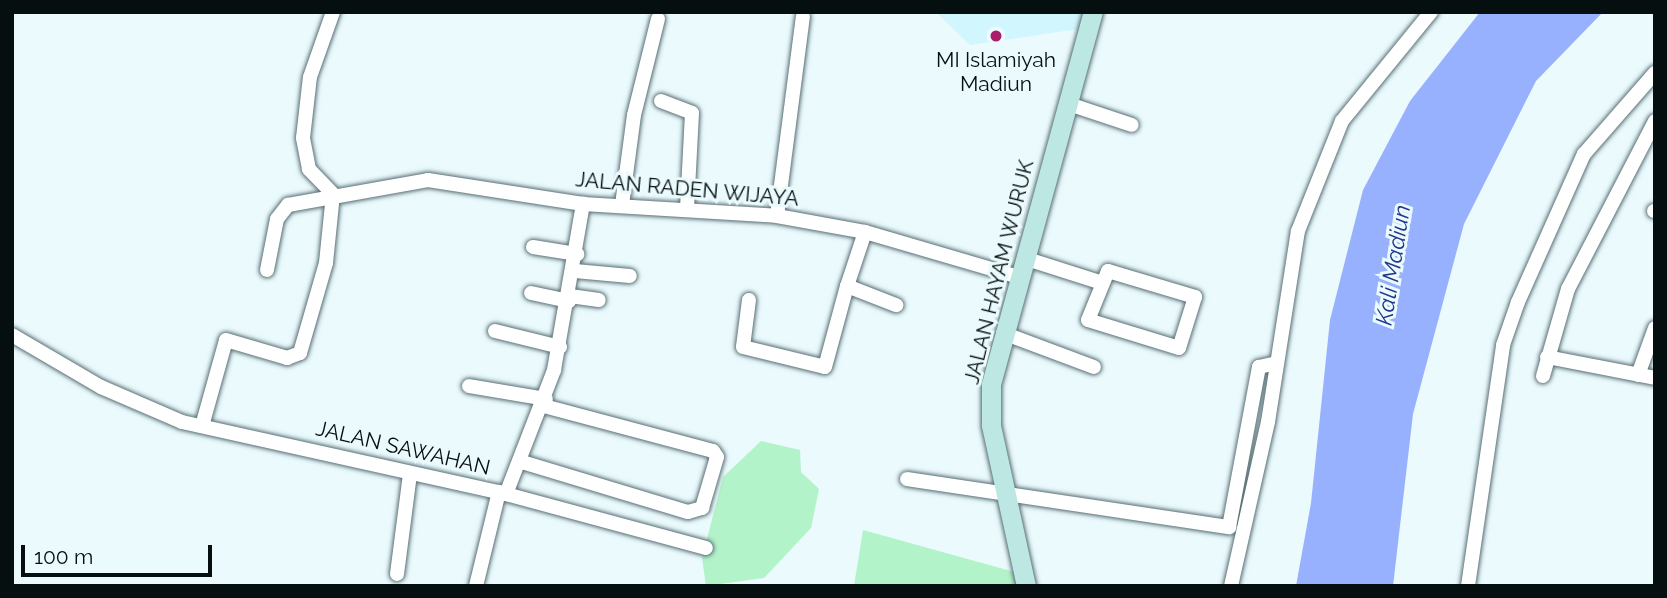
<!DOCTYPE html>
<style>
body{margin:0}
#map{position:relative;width:1667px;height:598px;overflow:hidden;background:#eafafd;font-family:Raleway,sans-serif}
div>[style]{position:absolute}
.built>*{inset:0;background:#d2f6fe}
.green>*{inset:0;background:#b2f3c9}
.water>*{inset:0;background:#97b1ff}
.roads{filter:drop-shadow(0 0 2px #586f74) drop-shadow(0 0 2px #586f74)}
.street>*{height:14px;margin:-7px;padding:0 7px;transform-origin:7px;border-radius:7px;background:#fff}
.secondary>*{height:19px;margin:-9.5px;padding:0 9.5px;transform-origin:9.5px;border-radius:9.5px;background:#bce7e3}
.dots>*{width:19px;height:19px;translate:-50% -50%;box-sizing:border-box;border:4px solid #eafafd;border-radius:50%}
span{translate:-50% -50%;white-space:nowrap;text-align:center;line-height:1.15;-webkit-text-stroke:6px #eafafd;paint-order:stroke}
.poi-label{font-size:21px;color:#060f10}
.street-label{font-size:21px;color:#060f10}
.water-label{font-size:23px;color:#23348b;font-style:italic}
.frame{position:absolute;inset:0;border:14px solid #060f10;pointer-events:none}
.scale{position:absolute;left:21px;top:545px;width:191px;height:32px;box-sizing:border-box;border:4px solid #060f10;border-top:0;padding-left:9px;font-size:21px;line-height:24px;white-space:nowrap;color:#060f10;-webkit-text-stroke:5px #eafafd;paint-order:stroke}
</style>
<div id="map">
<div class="built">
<i style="clip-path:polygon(936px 12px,1096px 12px,1092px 27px,970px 45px)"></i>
</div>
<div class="green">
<i style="clip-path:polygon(761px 441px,800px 450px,801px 472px,819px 489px,811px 528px,764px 578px,706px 586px,702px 558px,723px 477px)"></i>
<i style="clip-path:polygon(863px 530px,1018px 573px,1020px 586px,854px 586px)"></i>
</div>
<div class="water">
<i style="clip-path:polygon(1480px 12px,1603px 12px,1536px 81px,1464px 224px,1413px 414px,1393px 586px,1296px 586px,1311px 503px,1330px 320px,1363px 190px,1410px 101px)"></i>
</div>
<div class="roads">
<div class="street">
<i style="left:661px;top:101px;width:33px;rotate:21deg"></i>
<i style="left:692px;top:113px;width:94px;rotate:93deg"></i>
<i style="left:1069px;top:104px;width:66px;rotate:18.4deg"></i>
<i style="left:333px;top:194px;width:35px;rotate:-134deg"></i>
<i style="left:309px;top:169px;width:32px;rotate:-101deg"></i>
<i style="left:303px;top:138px;width:61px;rotate:-83.5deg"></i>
<i style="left:310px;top:77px;width:69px;rotate:-70.5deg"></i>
<i style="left:622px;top:205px;width:91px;rotate:-82.4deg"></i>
<i style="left:634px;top:115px;width:99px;rotate:-76deg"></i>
<i style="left:1654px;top:211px;width:1px"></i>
<i style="left:777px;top:216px;width:201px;rotate:-82.6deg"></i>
<i style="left:865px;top:232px;width:57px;rotate:108.4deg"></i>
<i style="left:847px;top:286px;width:53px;rotate:21.2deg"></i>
<i style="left:533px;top:247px;width:45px;rotate:9deg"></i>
<i style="left:1024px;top:258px;width:79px;rotate:17.7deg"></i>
<i style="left:267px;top:270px;width:52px;rotate:-78.9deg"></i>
<i style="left:277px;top:219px;width:18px;rotate:-52deg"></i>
<i style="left:288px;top:205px;width:142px;rotate:-10.1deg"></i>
<i style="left:428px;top:180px;width:157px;rotate:8.8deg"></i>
<i style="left:583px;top:204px;width:194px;rotate:3.5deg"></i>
<i style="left:777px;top:216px;width:89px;rotate:10.3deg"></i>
<i style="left:865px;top:232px;width:160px;rotate:16.3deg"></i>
<i style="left:575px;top:271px;width:55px;rotate:5.2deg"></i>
<i style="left:1108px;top:271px;width:91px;rotate:16.6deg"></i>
<i style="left:1195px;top:297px;width:53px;rotate:107.4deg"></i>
<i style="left:1179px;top:348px;width:95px;rotate:-162.9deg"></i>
<i style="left:1088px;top:320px;width:53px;rotate:-67.8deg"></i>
<i style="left:531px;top:293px;width:39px;rotate:12deg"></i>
<i style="left:570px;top:296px;width:29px;rotate:8deg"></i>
<i style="left:749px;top:300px;width:47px;rotate:97.3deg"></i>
<i style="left:743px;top:347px;width:84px;rotate:13.7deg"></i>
<i style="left:825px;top:367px;width:84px;rotate:-74.8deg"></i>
<i style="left:495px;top:331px;width:67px;rotate:13.8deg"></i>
<i style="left:1003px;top:333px;width:97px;rotate:20.5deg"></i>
<i style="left:12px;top:335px;width:103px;rotate:30.3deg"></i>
<i style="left:101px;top:387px;width:88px;rotate:23.4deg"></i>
<i style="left:182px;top:422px;width:332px;rotate:12.5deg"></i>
<i style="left:506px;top:494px;width:133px;rotate:-68.8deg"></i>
<i style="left:554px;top:370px;width:169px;rotate:-80.1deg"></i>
<i style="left:1547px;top:357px;width:110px;rotate:11deg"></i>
<i style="left:1638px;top:375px;width:50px;rotate:-70.1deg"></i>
<i style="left:1543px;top:376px;width:91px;rotate:-74deg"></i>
<i style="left:1568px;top:289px;width:189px;rotate:-62.6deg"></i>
<i style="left:469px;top:386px;width:78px;rotate:9.6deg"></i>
<i style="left:202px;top:426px;width:89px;rotate:-74.4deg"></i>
<i style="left:226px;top:340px;width:64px;rotate:16.4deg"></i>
<i style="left:287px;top:358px;width:14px;rotate:-21deg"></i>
<i style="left:300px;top:353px;width:94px;rotate:-73.9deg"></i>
<i style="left:326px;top:263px;width:69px;rotate:-84.2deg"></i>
<i style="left:522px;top:462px;width:173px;rotate:16.8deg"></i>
<i style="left:688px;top:512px;width:15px;rotate:-16deg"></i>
<i style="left:702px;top:508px;width:53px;rotate:-73.6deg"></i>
<i style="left:717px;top:457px;width:7px;rotate:-124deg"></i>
<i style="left:713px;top:451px;width:175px;rotate:-165.1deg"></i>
<i style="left:907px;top:479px;width:326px;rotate:8.5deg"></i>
<i style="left:1229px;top:527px;width:163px;rotate:-79.4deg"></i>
<i style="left:1259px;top:367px;width:18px;rotate:-13deg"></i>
<i style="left:506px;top:494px;width:207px;rotate:15.1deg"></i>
<i style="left:397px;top:574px;width:101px;rotate:-82.6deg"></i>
<i style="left:476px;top:586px;width:97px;rotate:-76.3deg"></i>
<i style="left:1231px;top:586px;width:168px;rotate:-77.3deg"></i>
<i style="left:1268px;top:422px;width:193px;rotate:-81.1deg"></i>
<i style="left:1298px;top:231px;width:118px;rotate:-68.2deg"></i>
<i style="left:1342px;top:121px;width:141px;rotate:-50.8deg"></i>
<i style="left:1468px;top:586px;width:244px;rotate:-81.7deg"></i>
<i style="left:1503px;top:345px;width:46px;rotate:-70.8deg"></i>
<i style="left:1518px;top:302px;width:162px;rotate:-66deg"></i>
<i style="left:1584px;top:154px;width:108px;rotate:-48.8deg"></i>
</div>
<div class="secondary">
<i style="left:1026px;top:586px;width:165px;rotate:-102.3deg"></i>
<i style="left:991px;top:425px;width:41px;rotate:-90deg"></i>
<i style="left:991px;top:384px;width:386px;rotate:-74.7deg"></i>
</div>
</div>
<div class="dots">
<i style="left:996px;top:36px;background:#a82068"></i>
</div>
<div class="poi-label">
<span style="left:996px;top:72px">MI Islamiyah<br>Madiun</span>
</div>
<div class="street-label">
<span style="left:687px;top:189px;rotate:5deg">JALAN RADEN WIJAYA</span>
<span style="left:999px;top:272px;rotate:-76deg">JALAN HAYAM WURUK</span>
<span style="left:403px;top:448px;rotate:13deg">JALAN SAWAHAN</span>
</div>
<div class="water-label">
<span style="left:1393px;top:265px;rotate:-81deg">Kali Madiun</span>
</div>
<div class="frame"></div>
<div class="scale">100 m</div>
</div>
